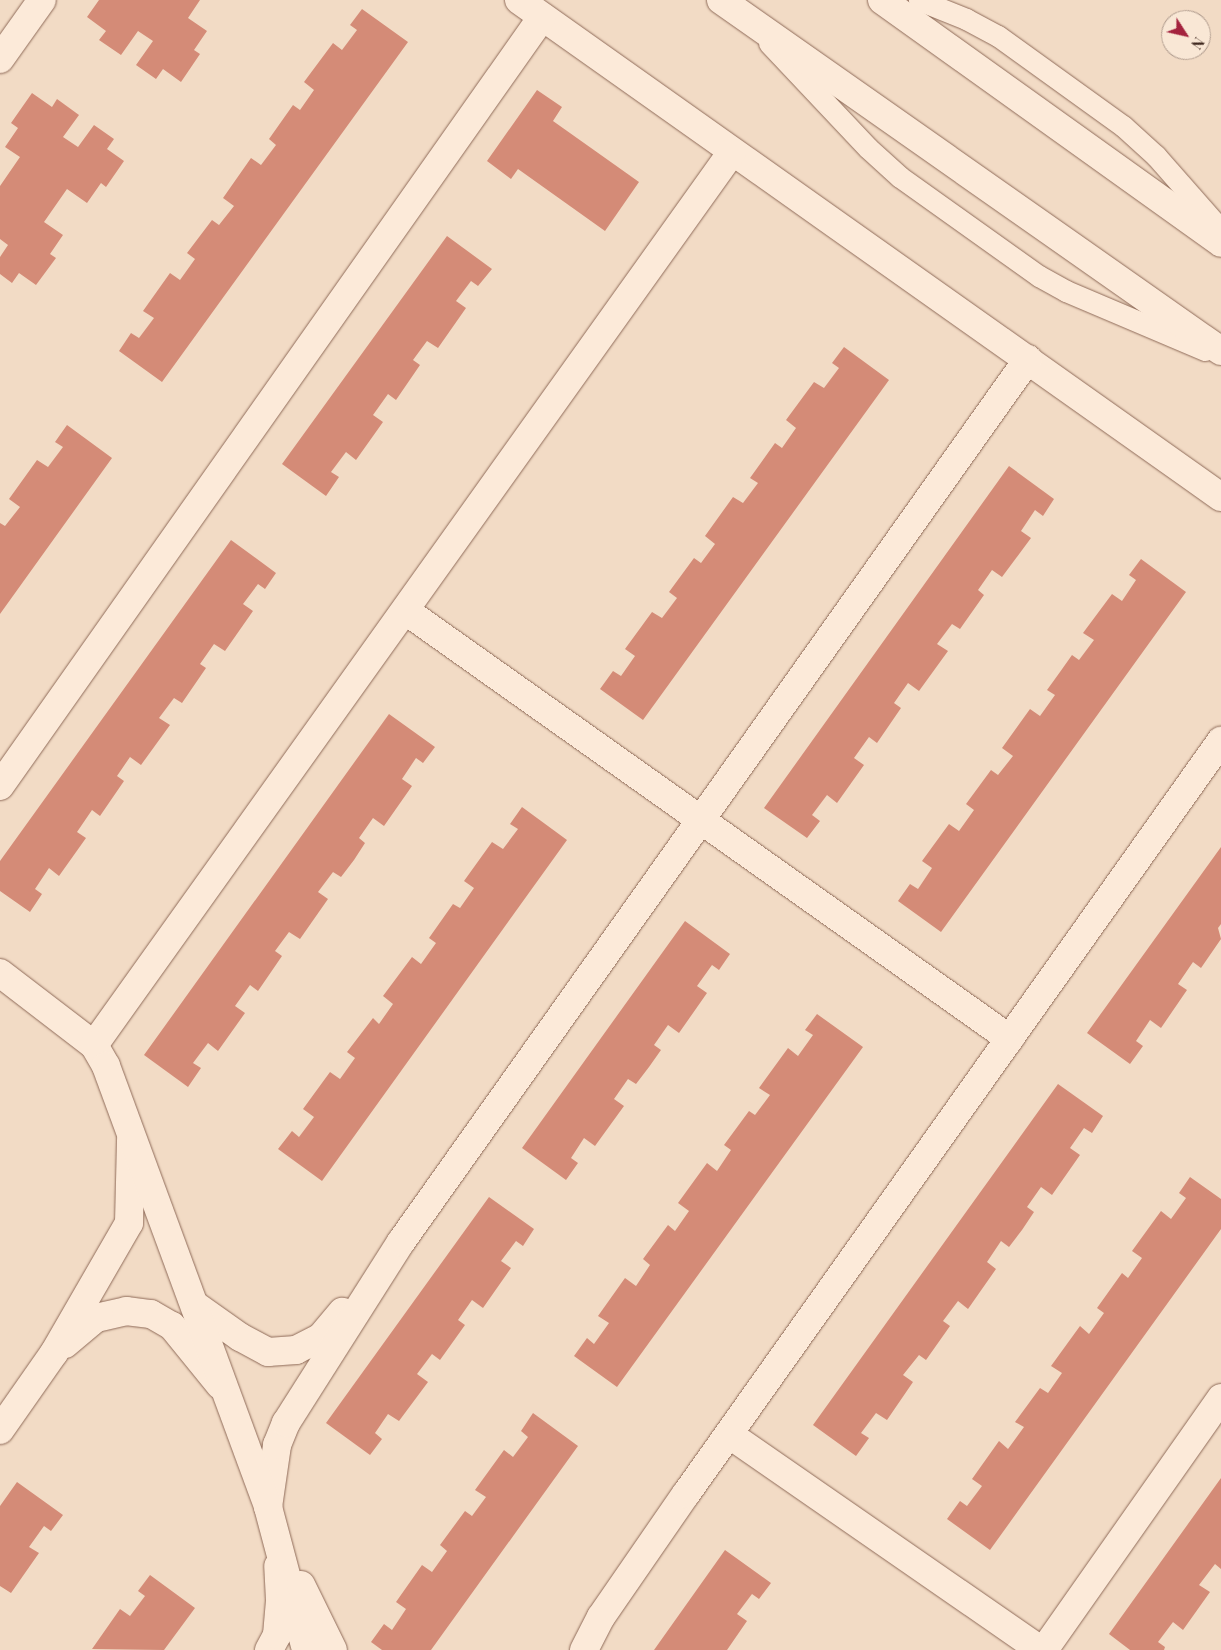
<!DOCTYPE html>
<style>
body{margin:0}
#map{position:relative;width:1221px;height:1650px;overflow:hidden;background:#f2dbc5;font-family:"Playfair Display",serif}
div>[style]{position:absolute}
.building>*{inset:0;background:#d48b77}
.roads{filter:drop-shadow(0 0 1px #8f6b59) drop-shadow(0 0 1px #8f6b59)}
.service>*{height:21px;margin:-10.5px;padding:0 10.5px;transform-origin:10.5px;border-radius:10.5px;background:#fcead9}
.minor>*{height:28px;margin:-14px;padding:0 14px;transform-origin:14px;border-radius:14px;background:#fcead9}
.tertiary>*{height:28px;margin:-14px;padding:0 14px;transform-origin:14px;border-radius:14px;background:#fcead9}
span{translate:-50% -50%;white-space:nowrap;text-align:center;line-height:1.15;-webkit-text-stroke:4px #f9e7d5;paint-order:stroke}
.north{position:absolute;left:1161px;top:10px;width:50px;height:50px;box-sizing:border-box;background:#f9e7d5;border:1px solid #ae9a8c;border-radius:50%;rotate:125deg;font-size:14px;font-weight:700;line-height:20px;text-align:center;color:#3e271e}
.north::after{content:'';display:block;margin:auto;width:18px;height:22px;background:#a4233e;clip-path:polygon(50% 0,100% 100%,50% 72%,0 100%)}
</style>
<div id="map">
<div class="building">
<i style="clip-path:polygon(99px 0,200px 0,188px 18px,207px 31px,194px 50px,200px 54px,181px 82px,163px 69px,156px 79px,136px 65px,153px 41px,138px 31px,121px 55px,99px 40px,106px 31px,87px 17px)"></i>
<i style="clip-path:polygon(362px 9px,408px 42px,162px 382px,119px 351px,131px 333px,139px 338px,154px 318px,143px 311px,170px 273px,180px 280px,195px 259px,187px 253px,212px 220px,219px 225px,234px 206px,223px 198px,251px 158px,261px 165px,276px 145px,269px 139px,293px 105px,300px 110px,314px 90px,304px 82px,333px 43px,342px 50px,357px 30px,350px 25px)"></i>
<i style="clip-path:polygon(537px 90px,562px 107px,553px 121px,639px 182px,605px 231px,518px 169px,511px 179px,487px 161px)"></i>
<i style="clip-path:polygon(32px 93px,52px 107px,57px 99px,79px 115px,63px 137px,78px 147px,94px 125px,114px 139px,107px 149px,124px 161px,106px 187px,101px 183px,87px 203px,67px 189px,44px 222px,63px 235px,50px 254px,56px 258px,36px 285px,19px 273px,12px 283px,0 274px,0 257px,8px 245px,0 239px,0 186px,20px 157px,5px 147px,18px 128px,11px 123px)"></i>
<i style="clip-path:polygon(447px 236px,492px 269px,478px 286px,471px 281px,456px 301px,466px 308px,438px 348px,427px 341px,413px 360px,420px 365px,396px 400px,388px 394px,373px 415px,383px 422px,356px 460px,346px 452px,331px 472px,339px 477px,326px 496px,282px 464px)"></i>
<i style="clip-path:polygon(844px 347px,889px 380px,643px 720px,600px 689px,613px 671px,621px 676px,635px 656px,625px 649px,652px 612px,662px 618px,677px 598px,669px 592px,694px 558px,701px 563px,715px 544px,705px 536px,733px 497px,743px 503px,758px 483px,750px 478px,775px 443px,782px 448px,796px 428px,786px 420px,814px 382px,824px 388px,839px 368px,832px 363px)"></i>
<i style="clip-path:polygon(67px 425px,112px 458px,0 614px,0 523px,5px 526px,20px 507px,9px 499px,37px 460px,48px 467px,63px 447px,55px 442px)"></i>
<i style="clip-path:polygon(1009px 466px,1054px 499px,1043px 516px,1035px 510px,1021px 531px,1031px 538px,1002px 577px,992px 570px,978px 590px,984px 595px,960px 629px,952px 624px,937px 644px,948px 651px,919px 691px,908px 683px,894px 703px,901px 708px,877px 743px,869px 737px,854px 758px,864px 765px,837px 803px,827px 795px,812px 815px,820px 821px,807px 838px,764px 808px)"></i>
<i style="clip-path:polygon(231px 540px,276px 573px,265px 589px,258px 584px,243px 604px,253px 611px,225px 651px,214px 644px,200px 664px,206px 668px,182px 703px,174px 698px,159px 718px,170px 725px,141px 765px,130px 757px,117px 776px,124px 781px,100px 816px,92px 810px,77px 832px,86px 838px,59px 876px,49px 868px,35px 889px,42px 894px,30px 912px,0 891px,0 861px)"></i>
<i style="clip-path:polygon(1141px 559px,1186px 592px,941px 932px,898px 901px,910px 884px,918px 889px,932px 868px,922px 861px,949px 824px,959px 831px,974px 810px,966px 804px,991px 770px,998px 775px,1013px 756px,1002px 748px,1030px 709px,1040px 716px,1055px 695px,1047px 690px,1060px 672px,1072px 655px,1079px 660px,1094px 640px,1083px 633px,1112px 594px,1122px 601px,1136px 580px,1129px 575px)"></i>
<i style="clip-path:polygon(389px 714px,435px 747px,423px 763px,416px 758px,402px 779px,412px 786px,384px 826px,373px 818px,359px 838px,365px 843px,354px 860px,341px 877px,333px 872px,318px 892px,328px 899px,300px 939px,289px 932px,275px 951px,282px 956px,258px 991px,250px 985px,235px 1006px,245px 1013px,218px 1051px,208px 1043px,193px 1063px,201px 1068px,188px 1087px,144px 1055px)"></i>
<i style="clip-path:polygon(522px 807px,567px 840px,322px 1181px,278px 1149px,292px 1131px,299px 1137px,314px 1117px,303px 1109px,330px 1072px,340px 1079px,355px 1058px,347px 1052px,373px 1018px,379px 1024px,393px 1004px,383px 996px,412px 957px,421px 964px,436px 943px,429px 938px,453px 904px,460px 908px,474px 888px,464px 881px,492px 842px,503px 849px,518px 829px,510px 824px)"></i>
<i style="clip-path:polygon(1221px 847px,1221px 924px,1218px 928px,1221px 939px,1201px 968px,1193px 962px,1178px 984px,1187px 990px,1161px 1028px,1150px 1020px,1136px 1041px,1143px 1046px,1130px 1064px,1087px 1033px)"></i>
<i style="clip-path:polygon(685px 921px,730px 954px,719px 970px,712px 965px,697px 986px,707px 993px,679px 1033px,668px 1025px,654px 1045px,661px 1050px,649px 1067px,636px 1084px,628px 1079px,614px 1099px,624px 1106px,595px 1146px,584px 1138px,571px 1158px,578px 1163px,566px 1180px,522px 1148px)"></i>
<i style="clip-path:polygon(817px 1014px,863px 1047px,617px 1387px,574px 1356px,587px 1338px,594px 1344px,609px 1323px,598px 1316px,625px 1278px,636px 1286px,650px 1265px,643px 1259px,668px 1225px,675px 1231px,689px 1211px,678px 1203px,707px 1163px,717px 1171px,731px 1150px,724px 1145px,749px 1111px,755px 1115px,770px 1095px,759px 1088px,788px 1048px,798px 1056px,813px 1035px,805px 1030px)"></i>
<i style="clip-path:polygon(1058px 1084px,1103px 1116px,1092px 1133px,1084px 1128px,1070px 1148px,1080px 1155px,1052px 1195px,1041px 1187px,1027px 1207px,1034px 1212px,1022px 1230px,1009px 1247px,1001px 1241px,987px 1262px,996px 1269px,968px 1309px,958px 1301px,943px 1321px,950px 1326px,926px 1360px,919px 1355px,903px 1375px,913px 1382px,887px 1420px,876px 1413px,861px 1433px,869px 1438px,856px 1456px,813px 1425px)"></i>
<i style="clip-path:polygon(1190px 1177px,1221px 1199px,1221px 1229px,990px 1550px,947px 1519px,960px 1501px,967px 1506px,982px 1486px,972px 1479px,999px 1441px,1008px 1449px,1024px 1427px,1015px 1422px,1040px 1388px,1048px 1393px,1062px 1373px,1051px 1366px,1080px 1326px,1089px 1334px,1104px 1313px,1097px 1308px,1122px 1273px,1128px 1278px,1142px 1258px,1132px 1251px,1161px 1211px,1171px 1219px,1186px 1198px,1179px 1193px)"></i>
<i style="clip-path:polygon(489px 1197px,534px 1229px,523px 1246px,516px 1241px,501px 1261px,511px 1268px,483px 1308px,472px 1300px,458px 1320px,465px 1325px,440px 1360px,432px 1354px,417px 1374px,428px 1382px,399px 1421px,388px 1414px,375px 1433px,382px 1439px,370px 1455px,326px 1423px)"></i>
<i style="clip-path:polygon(533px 1413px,578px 1446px,431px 1650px,382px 1650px,371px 1642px,384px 1624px,392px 1630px,406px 1609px,396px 1602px,422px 1565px,432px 1572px,447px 1551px,440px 1545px,465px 1511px,472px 1516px,486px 1497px,475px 1490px,504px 1450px,513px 1457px,528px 1437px,521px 1431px)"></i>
<i style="clip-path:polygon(1221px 1478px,1221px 1569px,1215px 1564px,1199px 1585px,1210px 1592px,1183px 1630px,1173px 1622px,1158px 1642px,1165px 1647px,1164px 1650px,1130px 1650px,1109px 1634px)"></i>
<i style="clip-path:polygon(17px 1482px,63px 1515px,51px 1531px,44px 1526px,29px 1547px,39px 1553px,11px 1593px,0 1586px,0 1506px)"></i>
<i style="clip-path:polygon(725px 1550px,771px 1583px,759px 1599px,752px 1594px,737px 1614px,747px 1621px,727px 1650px,654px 1650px)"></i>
<i style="clip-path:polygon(150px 1575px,195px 1608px,164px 1650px,92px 1649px,120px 1609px,130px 1616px,145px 1596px,138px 1591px)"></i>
</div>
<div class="roads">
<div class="service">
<i style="left:919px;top:0;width:51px;rotate:22deg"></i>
<i style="left:966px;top:19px;width:36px;rotate:28deg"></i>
<i style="left:998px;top:36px;width:154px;rotate:35.8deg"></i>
<i style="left:1123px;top:126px;width:45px;rotate:42.3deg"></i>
<i style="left:1156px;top:156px;width:98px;rotate:48.7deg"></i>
<i style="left:769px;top:43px;width:144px;rotate:46.7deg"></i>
<i style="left:868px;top:148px;width:43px;rotate:42.2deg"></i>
<i style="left:900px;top:177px;width:171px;rotate:35.5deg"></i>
<i style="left:1039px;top:276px;width:31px;rotate:29deg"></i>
<i style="left:1066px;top:291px;width:151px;rotate:23deg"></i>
</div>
<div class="minor">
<i style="left:519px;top:0;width:860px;rotate:35.3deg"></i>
<i style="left:0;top:59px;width:72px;rotate:-54.6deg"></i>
<i style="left:406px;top:611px;width:740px;rotate:35.32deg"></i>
<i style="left:0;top:786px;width:941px;rotate:-54.82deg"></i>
<i style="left:94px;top:1045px;width:1097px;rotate:-54.46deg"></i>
<i style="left:196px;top:1306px;width:54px;rotate:35.2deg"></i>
<i style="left:240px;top:1337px;width:32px;rotate:28deg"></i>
<i style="left:268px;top:1352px;width:28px;rotate:-4deg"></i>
<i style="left:296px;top:1350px;width:28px;rotate:-27deg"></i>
<i style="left:321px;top:1337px;width:33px;rotate:-50deg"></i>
<i style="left:65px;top:1344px;width:40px;rotate:-40deg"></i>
<i style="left:96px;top:1318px;width:31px;rotate:-13deg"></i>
<i style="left:126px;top:1311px;width:25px;rotate:7deg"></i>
<i style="left:151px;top:1314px;width:24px;rotate:30deg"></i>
<i style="left:172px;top:1326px;width:76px;rotate:50.9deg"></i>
<i style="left:0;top:1430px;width:94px;rotate:-55deg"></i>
<i style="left:54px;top:1353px;width:150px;rotate:-60deg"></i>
<i style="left:129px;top:1223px;width:84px;rotate:-88.6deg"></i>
<i style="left:730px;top:1435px;width:377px;rotate:34.7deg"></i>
<i style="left:268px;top:1507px;width:63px;rotate:-81.7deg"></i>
<i style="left:277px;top:1445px;width:24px;rotate:-68deg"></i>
<i style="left:286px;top:1423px;width:214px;rotate:-57.6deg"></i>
<i style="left:401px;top:1242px;width:1083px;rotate:-54.62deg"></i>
<i style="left:269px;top:1650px;width:17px;rotate:-62deg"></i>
<i style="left:277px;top:1635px;width:35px;rotate:-85deg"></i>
<i style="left:280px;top:1600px;width:34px;rotate:-93deg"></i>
<i style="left:1044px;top:1650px;width:308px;rotate:-54.9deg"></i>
</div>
<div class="tertiary">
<i style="left:721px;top:0;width:611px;rotate:35.07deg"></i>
<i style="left:882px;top:0;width:417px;rotate:35.6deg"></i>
<i style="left:0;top:973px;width:118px;rotate:37.5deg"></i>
<i style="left:94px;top:1045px;width:24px;rotate:60deg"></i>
<i style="left:106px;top:1066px;width:470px;rotate:69.8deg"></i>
<i style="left:268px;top:1507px;width:148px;rotate:75.1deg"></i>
<i style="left:301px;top:1585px;width:72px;rotate:63.8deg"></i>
<i style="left:584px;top:1650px;width:37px;rotate:-63deg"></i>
<i style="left:601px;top:1617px;width:150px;rotate:-55.4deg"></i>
<i style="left:686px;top:1494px;width:924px;rotate:-54.61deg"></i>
</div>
</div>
<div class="north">N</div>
</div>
